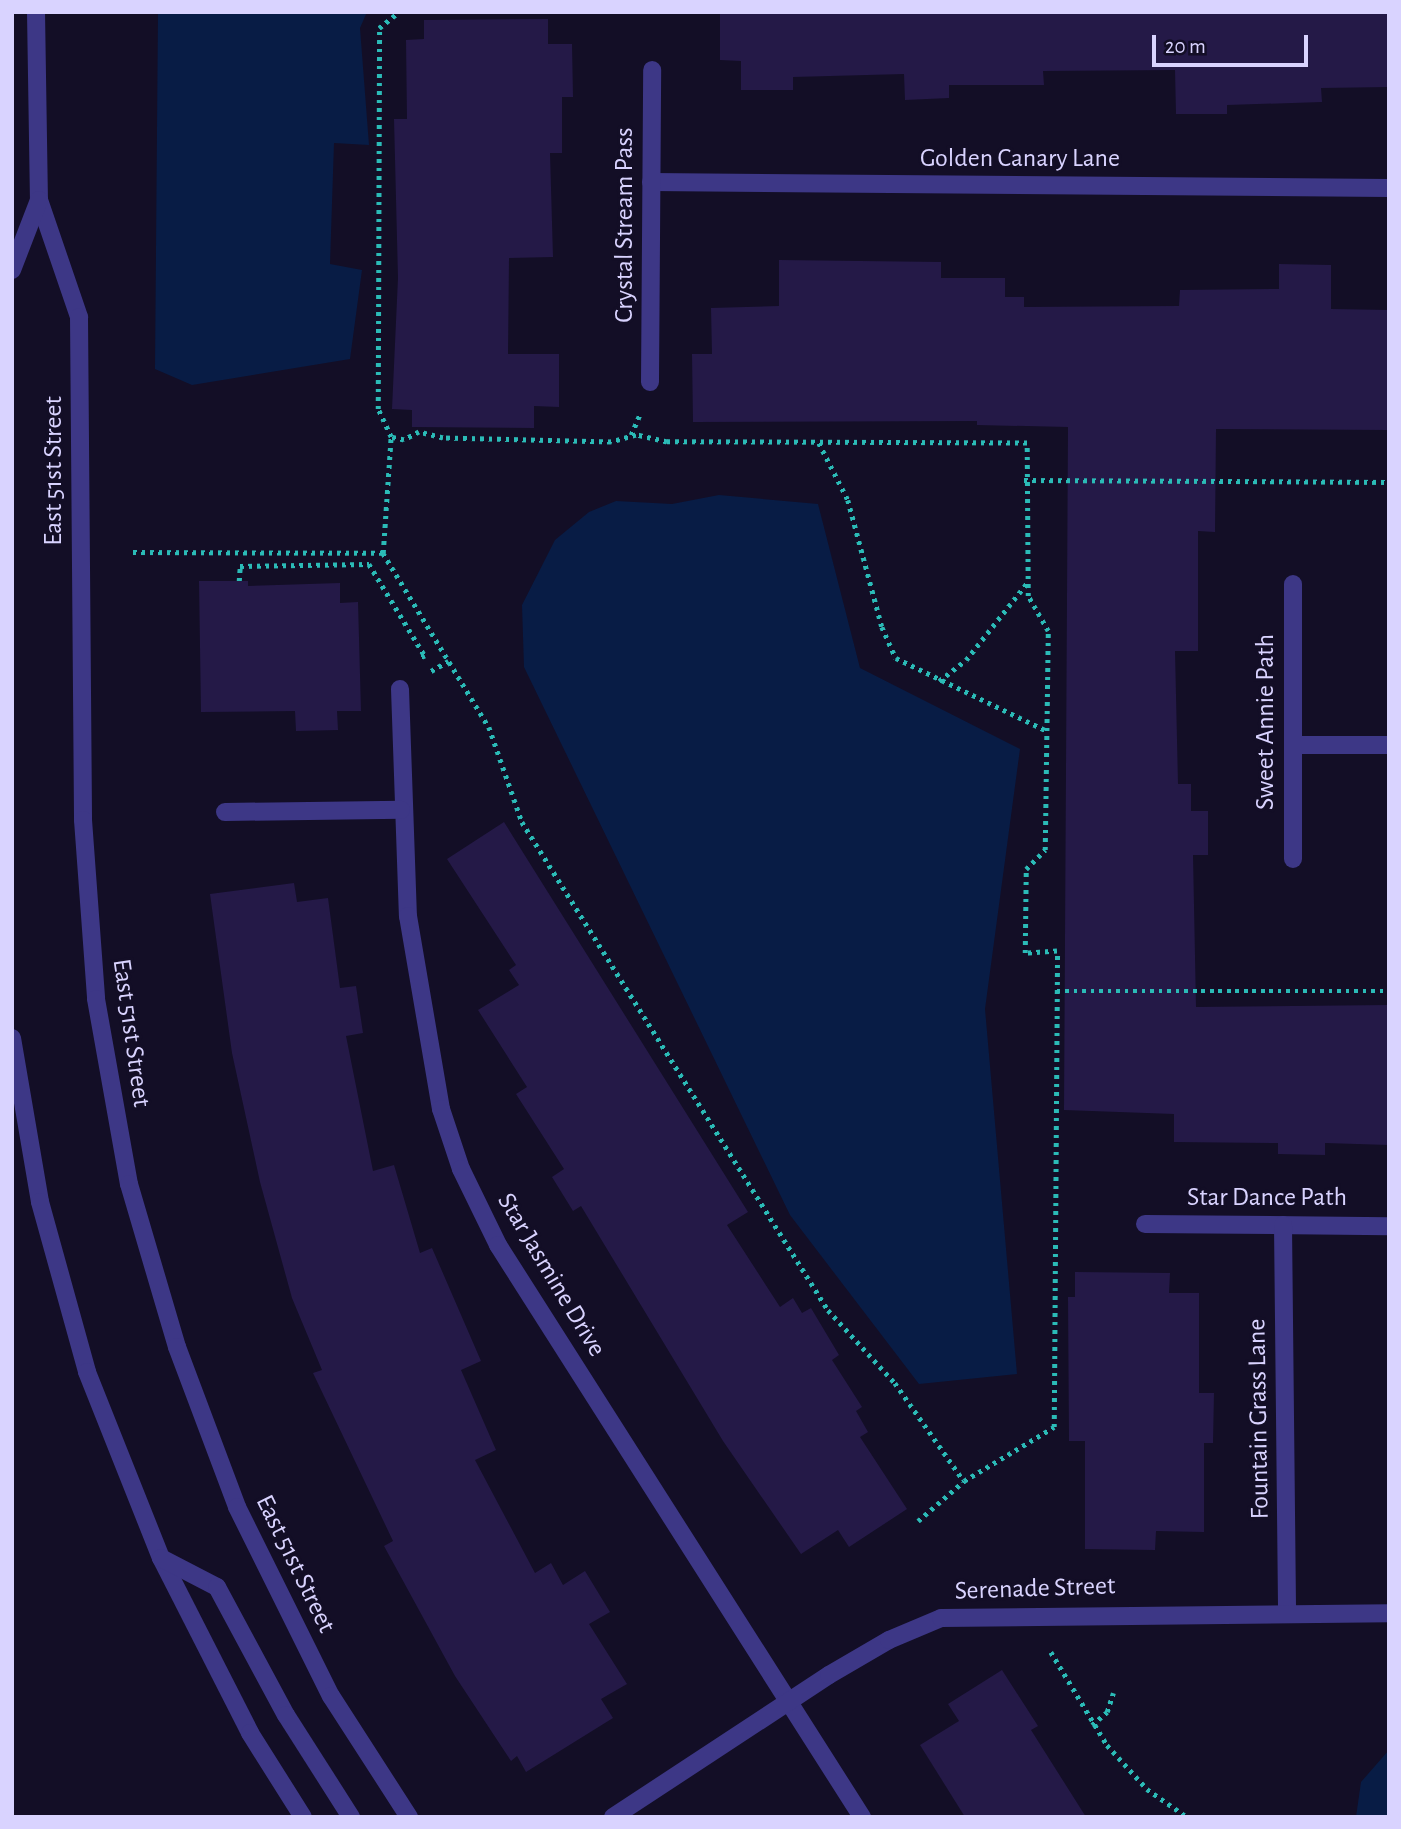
<!DOCTYPE html>
<style>
body{margin:0}
#map{position:relative;width:1401px;height:1829px;overflow:hidden;background:#130e26;font-family:"Alegreya Sans",sans-serif}
div>[style]{position:absolute}
.water>*{inset:0;background:#081c45}
.building>*{inset:0;background:#241947}
.path>*{height:4.5px;margin-top:-2.25px;transform-origin:0;background:repeating-linear-gradient(90deg,#2bbbb7 0 3.5px,transparent 0 8.5px)}
.minor>*{height:18px;margin:-9px;padding:0 9px;transform-origin:9px;border-radius:9px;background:#3d3786}
.tertiary>*{height:18px;margin:-9px;padding:0 9px;transform-origin:9px;border-radius:9px;background:#3d3786}
span{translate:-50% -50%;white-space:nowrap;text-align:center;line-height:1.15;-webkit-text-stroke:6px #130e26;paint-order:stroke}
.street-label{font-size:26px;color:#d9d3ff}
.frame{position:absolute;inset:0;border:14px solid #d9d3ff;pointer-events:none}
.scale{position:absolute;left:1152px;top:35px;width:156px;height:32px;box-sizing:border-box;border:4px solid #d9d3ff;border-top:0;padding-left:9px;font-size:21px;line-height:24px;white-space:nowrap;color:#d9d3ff;-webkit-text-stroke:5px #130e26;paint-order:stroke}
</style>
<div id="map">
<div class="water">
<i style="clip-path:polygon(158px 12px,367px 12px,360px 28px,369px 145px,334px 143px,330px 264px,362px 270px,350px 359px,192px 385px,155px 369px)"></i>
<i style="clip-path:polygon(719px 495px,818px 504px,860px 668px,1020px 749px,985px 1009px,1017px 1374px,919px 1384px,790px 1215px,524px 667px,522px 605px,555px 540px,589px 512px,616px 501px,672px 504px)"></i>
<i style="clip-path:polygon(1389px 1750px,1389px 1817px,1356px 1817px,1361px 1782px)"></i>
</div>
<div class="building">
<i style="clip-path:polygon(720px 12px,1389px 12px,1389px 87px,1321px 88px,1322px 102px,1227px 105px,1227px 114px,1176px 114px,1175px 70px,1043px 71px,1044px 85px,949px 85px,949px 98px,905px 100px,904px 74px,793px 77px,793px 90px,741px 90px,741px 61px,720px 60px)"></i>
<i style="clip-path:polygon(548px 19px,548px 44px,572px 44px,573px 97px,562px 97px,562px 153px,550px 153px,553px 257px,509px 258px,508px 354px,559px 354px,559px 407px,534px 406px,534px 428px,412px 427px,412px 410px,392px 409px,398px 278px,394px 119px,407px 119px,406px 40px,424px 39px,424px 20px)"></i>
<i style="clip-path:polygon(779px 260px,941px 262px,941px 278px,1005px 278px,1005px 297px,1024px 297px,1024px 307px,1179px 306px,1180px 290px,1279px 289px,1279px 264px,1331px 265px,1331px 309px,1389px 310px,1389px 430px,1216px 429px,1215px 532px,1198px 531px,1198px 651px,1175px 651px,1178px 784px,1191px 784px,1191px 811px,1208px 811px,1208px 855px,1193px 855px,1196px 1007px,1389px 1005px,1389px 1145px,1325px 1143px,1325px 1155px,1278px 1154px,1278px 1143px,1174px 1142px,1174px 1114px,1064px 1110px,1068px 427px,977px 425px,977px 421px,693px 422px,692px 354px,712px 354px,711px 308px,779px 306px)"></i>
<i style="clip-path:polygon(199px 581px,248px 581px,248px 586px,340px 583px,340px 603px,358px 602px,361px 711px,337px 711px,338px 730px,296px 731px,295px 711px,201px 712px)"></i>
<i style="clip-path:polygon(504px 822px,748px 1212px,727px 1225px,780px 1307px,793px 1298px,802px 1313px,811px 1308px,839px 1355px,832px 1360px,862px 1407px,856px 1411px,868px 1432px,860px 1437px,907px 1509px,849px 1547px,838px 1530px,801px 1554px,723px 1441px,581px 1206px,573px 1211px,552px 1177px,564px 1169px,516px 1094px,527px 1087px,478px 1010px,519px 985px,509px 970px,516px 965px,447px 859px)"></i>
<i style="clip-path:polygon(294px 883px,297px 902px,328px 898px,340px 988px,356px 986px,363px 1033px,346px 1036px,373px 1171px,394px 1165px,420px 1253px,432px 1248px,481px 1361px,461px 1370px,496px 1450px,475px 1460px,535px 1573px,551px 1563px,563px 1585px,585px 1571px,610px 1612px,589px 1624px,627px 1684px,601px 1699px,613px 1718px,526px 1772px,517px 1756px,511px 1761px,455px 1676px,384px 1546px,393px 1541px,313px 1373px,322px 1370px,292px 1298px,260px 1182px,232px 1053px,210px 894px)"></i>
<i style="clip-path:polygon(1075px 1272px,1170px 1273px,1169px 1293px,1199px 1293px,1199px 1393px,1214px 1393px,1213px 1443px,1204px 1443px,1204px 1532px,1156px 1531px,1155px 1550px,1085px 1549px,1085px 1441px,1069px 1441px,1068px 1297px,1075px 1297px)"></i>
<i style="clip-path:polygon(1002px 1670px,1038px 1726px,1031px 1730px,1086px 1817px,965px 1817px,920px 1745px,959px 1721px,948px 1704px)"></i>
</div>
<div class="path">
<i style="left:631px;top:435px;width:23px;rotate:-67deg"></i>
<i style="left:819px;top:443px;width:64px;rotate:63deg"></i>
<i style="left:848px;top:500px;width:131px;rotate:75deg"></i>
<i style="left:882px;top:627px;width:34px;rotate:66deg"></i>
<i style="left:896px;top:658px;width:168px;rotate:25.8deg"></i>
<i style="left:1024px;top:480px;width:365px;rotate:0.3deg"></i>
<i style="left:133px;top:552px;width:250px;rotate:0.2deg"></i>
<i style="left:383px;top:553px;width:204px;rotate:58.7deg"></i>
<i style="left:489px;top:727px;width:101px;rotate:70.8deg"></i>
<i style="left:522px;top:822px;width:576px;rotate:57.91deg"></i>
<i style="left:828px;top:1310px;width:99px;rotate:47.5deg"></i>
<i style="left:895px;top:1383px;width:120px;rotate:54.9deg"></i>
<i style="left:964px;top:1481px;width:105px;rotate:-31deg"></i>
<i style="left:1054px;top:1427px;width:476px;rotate:-89.6deg"></i>
<i style="left:1057px;top:951px;width:32px;rotate:176deg"></i>
<i style="left:1025px;top:953px;width:84px;rotate:-89.3deg"></i>
<i style="left:1026px;top:869px;width:27px;rotate:-45deg"></i>
<i style="left:1045px;top:850px;width:219px;rotate:-89.2deg"></i>
<i style="left:1048px;top:631px;width:40px;rotate:-119.7deg"></i>
<i style="left:1028px;top:596px;width:153px;rotate:-90.4deg"></i>
<i style="left:1027px;top:443px;width:360px;rotate:-179.8deg"></i>
<i style="left:667px;top:442px;width:32px;rotate:-167deg"></i>
<i style="left:636px;top:435px;width:26px;rotate:164deg"></i>
<i style="left:611px;top:442px;width:168px;rotate:-178.6deg"></i>
<i style="left:443px;top:438px;width:25px;rotate:-166deg"></i>
<i style="left:419px;top:432px;width:17px;rotate:152deg"></i>
<i style="left:404px;top:440px;width:13px;rotate:-167deg"></i>
<i style="left:383px;top:553px;width:116px;rotate:-86.1deg"></i>
<i style="left:391px;top:437px;width:31px;rotate:-115deg"></i>
<i style="left:378px;top:409px;width:381px;rotate:-89.8deg"></i>
<i style="left:379px;top:28px;width:26px;rotate:-39deg"></i>
<i style="left:239px;top:581px;width:15px;rotate:-86deg"></i>
<i style="left:240px;top:566px;width:129px;rotate:-0.9deg"></i>
<i style="left:369px;top:564px;width:108px;rotate:58.7deg"></i>
<i style="left:425px;top:656px;width:5px;rotate:158deg"></i>
<i style="left:431px;top:671px;width:20px;rotate:-30deg"></i>
<i style="left:939px;top:681px;width:34px;rotate:-38deg"></i>
<i style="left:966px;top:660px;width:98px;rotate:-51.6deg"></i>
<i style="left:1057px;top:991px;width:332px"></i>
<i style="left:918px;top:1521px;width:61px;rotate:-41deg"></i>
<i style="left:1051px;top:1652px;width:109px;rotate:58.9deg"></i>
<i style="left:1107px;top:1745px;width:59px;rotate:47.7deg"></i>
<i style="left:1147px;top:1789px;width:49px;rotate:35deg"></i>
<i style="left:1092px;top:1725px;width:20px;rotate:-41deg"></i>
<i style="left:1107px;top:1712px;width:20px;rotate:-72deg"></i>
</div>
<div class="minor">
<i style="left:651px;top:182px;width:738px;rotate:0.47deg"></i>
<i style="left:650px;top:382px;width:312px;rotate:-89.6deg"></i>
<i style="left:400px;top:689px;width:227px;rotate:88deg"></i>
<i style="left:408px;top:916px;width:196px;rotate:80.3deg"></i>
<i style="left:441px;top:1109px;width:63px;rotate:71.6deg"></i>
<i style="left:461px;top:1169px;width:85px;rotate:64deg"></i>
<i style="left:498px;top:1245px;width:678px;rotate:57.53deg"></i>
<i style="left:1293px;top:745px;width:96px"></i>
<i style="left:225px;top:812px;width:176px;rotate:-0.7deg"></i>
<i style="left:1293px;top:859px;width:275px;rotate:-90deg"></i>
<i style="left:1145px;top:1224px;width:244px;rotate:0.5deg"></i>
<i style="left:1283px;top:1225px;width:387px;rotate:89.4deg"></i>
<i style="left:613px;top:1817px;width:258px;rotate:-33.3deg"></i>
<i style="left:829px;top:1675px;width:69px;rotate:-30.3deg"></i>
<i style="left:889px;top:1640px;width:56px;rotate:-22.9deg"></i>
<i style="left:941px;top:1618px;width:448px;rotate:-0.6deg"></i>
</div>
<div class="tertiary">
<i style="left:36px;top:12px;width:188px;rotate:89.1deg"></i>
<i style="left:39px;top:200px;width:124px;rotate:71.1deg"></i>
<i style="left:79px;top:317px;width:503px;rotate:89.54deg"></i>
<i style="left:83px;top:820px;width:179px;rotate:85.8deg"></i>
<i style="left:96px;top:999px;width:188px;rotate:79.9deg"></i>
<i style="left:129px;top:1184px;width:170px;rotate:73.6deg"></i>
<i style="left:177px;top:1347px;width:171px;rotate:69.4deg"></i>
<i style="left:237px;top:1507px;width:211px;rotate:63.6deg"></i>
<i style="left:331px;top:1696px;width:144px;rotate:57.2deg"></i>
<i style="left:12px;top:270px;width:75px;rotate:-68.9deg"></i>
<i style="left:12px;top:1038px;width:166px;rotate:80.3deg"></i>
<i style="left:40px;top:1202px;width:176px;rotate:74.5deg"></i>
<i style="left:87px;top:1372px;width:200px;rotate:68.3deg"></i>
<i style="left:161px;top:1558px;width:196px;rotate:63deg"></i>
<i style="left:250px;top:1733px;width:99px;rotate:57.8deg"></i>
<i style="left:161px;top:1558px;width:63px;rotate:27.4deg"></i>
<i style="left:217px;top:1587px;width:145px;rotate:61.7deg"></i>
<i style="left:286px;top:1715px;width:121px;rotate:57.5deg"></i>
</div>
<div class="street-label">
<span style="left:1020px;top:159px">Golden Canary Lane</span>
<span style="left:625px;top:225px;rotate:-90deg">Crystal Stream Pass</span>
<span style="left:54px;top:471px;rotate:-90deg">East 51st Street</span>
<span style="left:1266px;top:722px;rotate:-90deg">Sweet Annie Path</span>
<span style="left:131px;top:1033px;rotate:82deg">East 51st Street</span>
<span style="left:1267px;top:1198px">Star Dance Path</span>
<span style="left:551px;top:1275px;rotate:59deg">Star Jasmine Drive</span>
<span style="left:1259px;top:1419px;rotate:-91deg">Fountain Grass Lane</span>
<span style="left:295px;top:1564px;rotate:64deg">East 51st Street</span>
<span style="left:1035px;top:1589px;rotate:-2deg">Serenade Street</span>
</div>
<div class="frame"></div>
<div class="scale">20 m</div>
</div>
